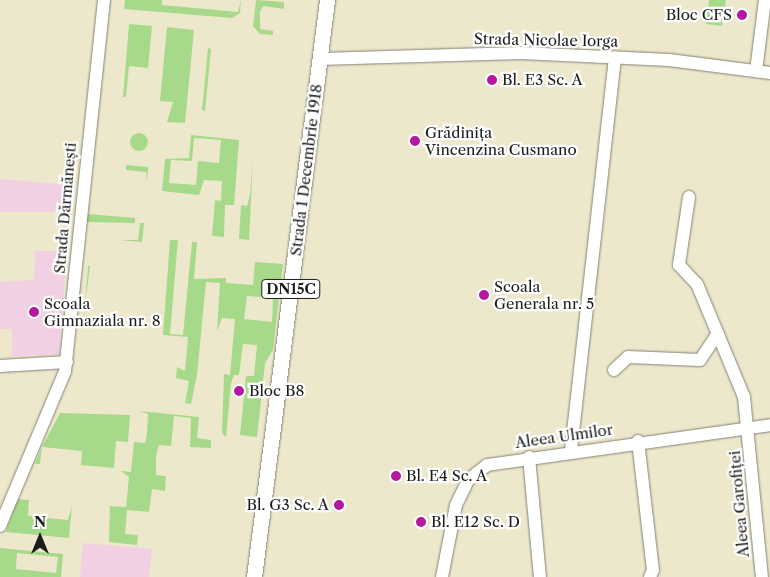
<!DOCTYPE html>
<meta charset="utf-8">
<style>
body{margin:0}
#map{position:relative;width:770px;height:577px;overflow:hidden;background:#ede8cc;font-family:"Libre Caslon Text",serif}
div>[style]{position:absolute}
.built>*{inset:0;background:#f1d0e3}
.green>*{inset:0;background:#a6da8a}
.round{border-radius:50%}
.roads{filter:drop-shadow(0 0 1px #848274) drop-shadow(0 0 1px #848274)}
.minor>*{height:12px;margin:-6px;padding:0 6px;transform-origin:6px;border-radius:6px;background:#fff}
.major>*{height:15px;margin:-7.5px;padding:0 7.5px;transform-origin:7.5px;border-radius:7.5px;background:#fff}
.dots>*{width:14px;height:14px;translate:-50% -50%;box-sizing:border-box;border:2px solid #fff;border-radius:50%}
span{translate:-50% -50%;white-space:nowrap;text-align:center;line-height:1.15;-webkit-text-stroke:4.5px #fff;paint-order:stroke}
.shield-label span{padding:1px 4px;background:#fff;border:1px solid;border-radius:4px;-webkit-text-stroke-width:0}
.shield-label{font-size:14px;color:#1c1c1c;font-weight:700}
.poi-label{font-size:15px;color:#1c1c1c}
.right{translate:-100% -50%;text-align:right}
.left{translate:0 -50%;text-align:left}
.street-label{font-size:15px;color:#1c1c1c}
.north{position:absolute;left:15px;top:512px;width:50px;height:50px;-webkit-text-stroke:4px #fff;paint-order:stroke;rotate:0deg;font-size:14px;font-weight:700;line-height:20px;text-align:center;color:#1c1c1c}
.north::after{content:'';display:block;margin:auto;width:18px;height:22px;background:#1c1c1c;clip-path:polygon(50% 0,100% 100%,50% 72%,0 100%)}
</style>
<div id="map">
<div class="built">
<i style="clip-path:polygon(0 179px,72px 185px,70px 212px,0 212px)"></i>
<i style="clip-path:polygon(35px 251px,67px 251px,59px 354px,12px 356px,12px 329px,0 329px,0 282px,34px 280px)"></i>
<i style="clip-path:polygon(83px 543px,152px 549px,149px 577px,80px 577px)"></i>
</div>
<div class="green">
<i style="clip-path:polygon(125px 0,162px 0,162px 5px,238px 12px,241px 0,240px 13px,232px 18px,124px 9px)"></i>
<i style="clip-path:polygon(256px 0,284px 2px,284px 9px,263px 6px,260px 12px,260px 29px,273px 31px,273px 35px,260px 34px,253px 26px)"></i>
<i style="clip-path:polygon(709px 0,726px 0,722px 26px,706px 24px)"></i>
<i style="clip-path:polygon(129px 24px,152px 26px,148px 68px,129px 66px,126px 97px,123px 97px)"></i>
<i style="clip-path:polygon(167px 27px,194px 30px,185px 123px,167px 122px,173px 102px,160px 101px)"></i>
<i style="clip-path:polygon(208px 48px,211px 49px,205px 111px,202px 110px)"></i>
<i class="round" style="left:130px;top:133px;width:18px;height:18px"></i>
<i style="clip-path:polygon(evenodd,191px 135px,239px 140px,234px 205px,225px 205px,224px 237px,212px 236px,215px 200px,221px 201px,222px 181px,204px 180px,199px 195px,162px 191px,165px 159px,189px 158px,191px 135px,194px 138px,221px 140px,219px 163px,198px 161px,196px 185px,169px 183px,171px 160px,192px 161px,194px 138px)"></i>
<i style="clip-path:polygon(253px 160px,249px 240px,239px 239px,241px 205px,247px 206px,250px 195px)"></i>
<i style="clip-path:polygon(126px 165px,148px 167px,147px 181px,146px 172px,126px 170px)"></i>
<i style="clip-path:polygon(87px 214px,135px 218px,135px 223px,87px 222px)"></i>
<i style="clip-path:polygon(140px 223px,144px 223px,142px 242px,119px 240px,138px 240px)"></i>
<i style="clip-path:polygon(evenodd,170px 240px,178px 240px,170px 334px,183px 335px,192px 242px,197px 242px,194px 279px,226px 278px,226px 283px,253px 285px,255px 262px,283px 264px,273px 350px,265px 363px,257px 437px,240px 435px,246px 376px,254px 376px,257px 345px,243px 344px,239px 375px,234px 375px,231px 383px,226px 437px,222px 433px,224px 374px,230px 375px,235px 319px,222px 318px,217px 332px,220px 283px,206px 282px,197px 375px,191px 404px,185px 403px,189px 381px,176px 378px,177px 367px,185px 371px,188px 337px,163px 335px,170px 240px,247px 296px,273px 298px,272px 322px,244px 319px,247px 296px)"></i>
<i style="clip-path:polygon(88px 266px,90px 266px,83px 321px,84px 318px)"></i>
<i style="clip-path:polygon(139px 411px,199px 417px,197px 438px,211px 440px,211px 448px,190px 447px,191px 418px,174px 416px,171px 446px,159px 445px,156px 456px,156px 475px,166px 476px,165px 491px,152px 489px,149px 512px,127px 510px,125px 534px,138px 535px,137px 545px,109px 542px,110px 506px,126px 507px,129px 477px,121px 471px,131px 472px,134px 442px,145px 443px,147px 433px,148px 414px)"></i>
<i style="clip-path:polygon(60px 413px,130px 415px,128px 442px,116px 441px,114px 468px,81px 465px,82px 451px,42px 447px,40px 464px,35px 464px,42px 447px)"></i>
<i style="clip-path:polygon(17px 499px,29px 500px,28px 516px,68px 520px,72px 505px,69px 538px,6px 532px)"></i>
<i style="clip-path:polygon(evenodd,0 548px,63px 554px,61px 577px,0 577px,0 548px,17px 553px,58px 557px,56px 573px,16px 569px,17px 553px)"></i>
</div>
<div class="roads">
<div class="minor">
<i style="left:320px;top:59px;width:201px;rotate:-1.7deg"></i>
<i style="left:521px;top:53px;width:148px;rotate:2.7deg"></i>
<i style="left:669px;top:60px;width:102px;rotate:7.3deg"></i>
<i style="left:756px;top:71px;width:72px;rotate:-82.8deg"></i>
<i style="left:689px;top:197px;width:69px;rotate:98.4deg"></i>
<i style="left:679px;top:265px;width:26px;rotate:47deg"></i>
<i style="left:697px;top:284px;width:122px;rotate:67.4deg"></i>
<i style="left:744px;top:397px;width:181px;rotate:84.3deg"></i>
<i style="left:0;top:366px;width:67px;rotate:-3.4deg"></i>
<i style="left:614px;top:370px;width:19px;rotate:-43deg"></i>
<i style="left:628px;top:357px;width:72px;rotate:2.4deg"></i>
<i style="left:700px;top:360px;width:32px;rotate:-56deg"></i>
<i style="left:638px;top:441px;width:130px;rotate:83.4deg"></i>
<i style="left:653px;top:570px;width:8px;rotate:113deg"></i>
<i style="left:571px;top:450px;width:395px;rotate:-83.6deg"></i>
<i style="left:529px;top:457px;width:121px;rotate:84.8deg"></i>
<i style="left:0;top:526px;width:168px;rotate:-67.2deg"></i>
<i style="left:65px;top:371px;width:373px;rotate:-84deg"></i>
<i style="left:442px;top:577px;width:73px;rotate:-79deg"></i>
<i style="left:456px;top:505px;width:28px;rotate:-64deg"></i>
<i style="left:468px;top:480px;width:24px;rotate:-38deg"></i>
<i style="left:487px;top:465px;width:286px;rotate:-8deg"></i>
</div>
<div class="major">
<i style="left:254px;top:577px;width:582px;rotate:-82.79deg"></i>
</div>
</div>
<div class="dots">
<i style="left:742px;top:15px;background:#b5179e"></i>
<i style="left:492px;top:80px;background:#b5179e"></i>
<i style="left:415px;top:141px;background:#b5179e"></i>
<i style="left:484px;top:295px;background:#b5179e"></i>
<i style="left:34px;top:312px;background:#b5179e"></i>
<i style="left:239px;top:391px;background:#b5179e"></i>
<i style="left:396px;top:476px;background:#b5179e"></i>
<i style="left:339px;top:505px;background:#b5179e"></i>
<i style="left:421px;top:522px;background:#b5179e"></i>
</div>
<div class="shield-label">
<span style="left:291px;top:289px">DN15C</span>
</div>
<div class="poi-label">
<span class="right" style="left:732px;top:15px">Bloc CFS</span>
<span class="left" style="left:502px;top:80px">Bl. E3 Sc. A</span>
<span class="left" style="left:425px;top:141px">Grădinița<br>Vincenzina Cusmano</span>
<span class="left" style="left:494px;top:295px">Scoala<br>Generala nr. 5</span>
<span class="left" style="left:44px;top:312px">Scoala<br>Gimnaziala nr. 8</span>
<span class="left" style="left:249px;top:391px">Bloc B8</span>
<span class="left" style="left:406px;top:476px">Bl. E4 Sc. A</span>
<span class="right" style="left:329px;top:505px">Bl. G3 Sc. A</span>
<span class="left" style="left:431px;top:522px">Bl. E12 Sc. D</span>
</div>
<div class="street-label">
<span style="left:546px;top:40px;rotate:1deg">Strada Nicolae Iorga</span>
<span style="left:306px;top:170px;rotate:-83deg">Strada 1 Decembrie 1918</span>
<span style="left:65px;top:208px;rotate:-85deg">Strada Dărmănești</span>
<span style="left:564px;top:436px;rotate:-8deg">Aleea Ulmilor</span>
<span style="left:739px;top:504px;rotate:-95deg">Aleea Garofiței</span>
</div>
<div class="north">N</div>
</div>
